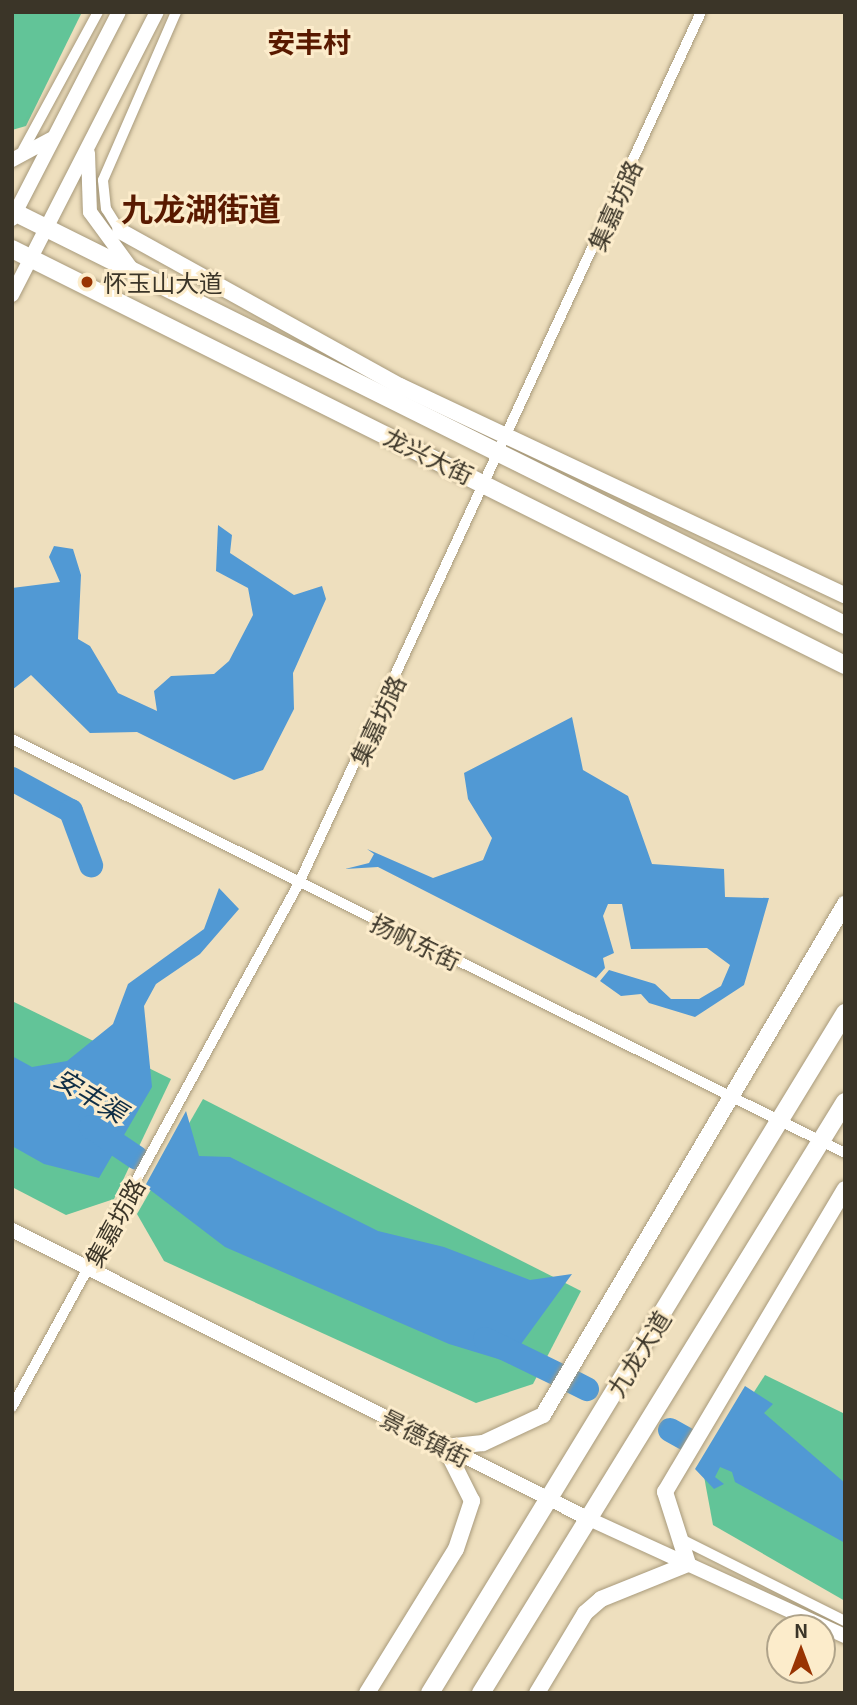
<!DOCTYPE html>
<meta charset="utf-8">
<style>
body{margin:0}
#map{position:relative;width:857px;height:1705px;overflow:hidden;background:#eedfbe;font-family:Georgia,"Noto Sans SC",serif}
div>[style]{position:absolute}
.green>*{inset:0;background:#62c498}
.water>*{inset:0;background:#5199d4}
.river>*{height:24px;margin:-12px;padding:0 12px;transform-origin:12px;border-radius:12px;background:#5199d4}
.roads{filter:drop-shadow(0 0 2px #a89a7b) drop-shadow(0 0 2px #a89a7b)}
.minor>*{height:10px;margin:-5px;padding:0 5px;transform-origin:5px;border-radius:5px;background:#fff}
.tertiary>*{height:14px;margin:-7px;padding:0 7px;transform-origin:7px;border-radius:7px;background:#fff}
.secondary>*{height:16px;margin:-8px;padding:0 8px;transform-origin:8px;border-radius:8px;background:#fff}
.primary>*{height:18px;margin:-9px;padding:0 9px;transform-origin:9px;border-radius:9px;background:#fff}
.dots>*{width:19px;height:19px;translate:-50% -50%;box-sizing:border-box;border:4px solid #fceccb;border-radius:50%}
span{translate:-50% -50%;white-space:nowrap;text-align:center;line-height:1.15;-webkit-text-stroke:6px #fceccb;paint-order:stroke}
.street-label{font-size:24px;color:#3b3528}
.poi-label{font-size:24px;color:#3b3528}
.left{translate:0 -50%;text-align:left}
.water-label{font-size:26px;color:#0f2e46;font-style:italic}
.quarter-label{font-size:28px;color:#591900;font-weight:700}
.district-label{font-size:32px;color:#591900;font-weight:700}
.frame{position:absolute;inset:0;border:14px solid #3b3528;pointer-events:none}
.north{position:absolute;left:766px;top:1614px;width:70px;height:70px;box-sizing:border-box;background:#fceccb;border:2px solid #afa38a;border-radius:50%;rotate:0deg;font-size:19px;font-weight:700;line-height:28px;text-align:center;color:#3b3528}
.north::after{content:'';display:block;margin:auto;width:24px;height:32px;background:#993403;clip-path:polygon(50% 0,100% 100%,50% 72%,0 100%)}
</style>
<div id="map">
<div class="green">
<i style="clip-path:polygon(12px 12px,82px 12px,26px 126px,12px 130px)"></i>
<i style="clip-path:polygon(12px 1001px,171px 1079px,114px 1199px,66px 1215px,12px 1187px)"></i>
<i style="clip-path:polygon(203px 1099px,581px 1291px,533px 1384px,476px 1403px,164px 1261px,137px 1214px)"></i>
<i style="clip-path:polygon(765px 1375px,845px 1414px,845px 1601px,713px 1525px,703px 1471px)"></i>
</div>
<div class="water">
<i style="clip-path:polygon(218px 525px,232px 535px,230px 553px,294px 595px,322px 586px,326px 599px,293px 673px,294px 709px,263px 770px,234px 780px,137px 732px,90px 733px,31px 675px,12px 690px,12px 588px,60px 582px,49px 557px,54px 546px,73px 549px,81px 575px,78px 639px,90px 646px,118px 693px,157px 711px,154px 691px,171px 676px,214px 674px,229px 661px,253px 615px,248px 588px,216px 571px)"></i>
<i style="clip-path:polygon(572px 717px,583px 770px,628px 796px,652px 864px,724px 869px,725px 897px,769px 898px,744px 985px,695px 1017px,649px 1003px,641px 994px,621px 996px,600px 981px,609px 970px,655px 984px,671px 999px,699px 999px,721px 986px,730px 965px,707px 948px,631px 949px,622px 904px,608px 904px,603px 916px,614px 953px,603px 958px,605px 968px,596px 978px,378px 867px,345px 869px,369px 863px,374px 854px,367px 849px,433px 878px,483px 860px,492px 838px,468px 799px,464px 773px)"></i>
<i style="clip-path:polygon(219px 888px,239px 909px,200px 954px,156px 984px,144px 1006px,152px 1087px,99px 1178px,44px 1164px,12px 1146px,12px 1056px,32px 1067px,67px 1061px,113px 1024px,128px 984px,204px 929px)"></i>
<i style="clip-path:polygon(186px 1111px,199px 1156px,230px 1157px,378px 1231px,444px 1247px,530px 1280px,572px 1274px,508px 1362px,449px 1344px,225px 1247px,145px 1186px)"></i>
<i style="clip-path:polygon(745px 1386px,773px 1404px,764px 1413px,845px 1483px,845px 1543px,735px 1482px,732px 1472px,720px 1467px,715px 1477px,724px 1484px,714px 1489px,695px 1469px)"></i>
</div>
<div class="river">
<i style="left:12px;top:779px;width:67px;rotate:28.5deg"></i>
<i style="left:71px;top:811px;width:58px;rotate:69.7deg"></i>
<i style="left:91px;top:1127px;width:55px;rotate:34deg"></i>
<i style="left:485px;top:1339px;width:80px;rotate:25.9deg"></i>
<i style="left:571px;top:1381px;width:18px;rotate:27deg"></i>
<i style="left:670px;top:1430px;width:18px;rotate:29deg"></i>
</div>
<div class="roads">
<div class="minor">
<i style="left:23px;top:150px;width:157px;rotate:-61.5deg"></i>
<i style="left:120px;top:231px;width:26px;rotate:-122deg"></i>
<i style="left:106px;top:209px;width:29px;rotate:-96deg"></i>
<i style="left:103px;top:180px;width:183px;rotate:-66.5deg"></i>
<i style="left:12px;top:739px;width:930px;rotate:26.43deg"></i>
<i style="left:12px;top:1407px;width:597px;rotate:-61.29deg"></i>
<i style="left:299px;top:883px;width:959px;rotate:-65.22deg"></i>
<i style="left:679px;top:1538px;width:186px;rotate:26.6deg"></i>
</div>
<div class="tertiary">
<i style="left:88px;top:153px;width:59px;rotate:88.1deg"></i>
<i style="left:90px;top:212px;width:69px;rotate:53.8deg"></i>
<i style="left:12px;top:160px;width:44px;rotate:-28.3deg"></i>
<i style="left:12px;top:219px;width:233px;rotate:-62.7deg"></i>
<i style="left:12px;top:295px;width:318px;rotate:-62.9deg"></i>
<i style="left:12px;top:1230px;width:643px;rotate:26.6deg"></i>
<i style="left:587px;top:1518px;width:284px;rotate:24.6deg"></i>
</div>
<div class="secondary">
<i style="left:120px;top:231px;width:320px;rotate:29deg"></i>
<i style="left:400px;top:386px;width:492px;rotate:25.2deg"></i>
<i style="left:367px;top:1693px;width:169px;rotate:-58.3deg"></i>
<i style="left:456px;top:1549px;width:51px;rotate:-71.6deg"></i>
<i style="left:472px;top:1501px;width:60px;rotate:-116.6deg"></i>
<i style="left:445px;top:1447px;width:38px;rotate:-6deg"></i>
<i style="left:483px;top:1443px;width:66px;rotate:-25deg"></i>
<i style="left:543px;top:1415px;width:594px;rotate:-59.42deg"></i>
<i style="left:537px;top:1693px;width:93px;rotate:-59deg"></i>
<i style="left:585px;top:1613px;width:21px;rotate:-41deg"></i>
<i style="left:601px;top:1599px;width:94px;rotate:-21.9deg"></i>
<i style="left:688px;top:1564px;width:76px;rotate:-107.7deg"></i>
<i style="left:665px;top:1492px;width:352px;rotate:-59.3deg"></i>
</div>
<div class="primary">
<i style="left:12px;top:211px;width:930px;rotate:26.43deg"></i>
<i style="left:12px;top:249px;width:931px;rotate:26.54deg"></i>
<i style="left:430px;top:1693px;width:797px;rotate:-58.6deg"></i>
<i style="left:481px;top:1693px;width:694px;rotate:-58.37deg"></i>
</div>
</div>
<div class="dots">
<i style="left:87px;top:282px;background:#993403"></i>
</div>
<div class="street-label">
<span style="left:614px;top:205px;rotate:-66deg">集嘉坊路</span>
<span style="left:429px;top:455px;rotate:26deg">龙兴大街</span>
<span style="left:377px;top:720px;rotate:-65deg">集嘉坊路</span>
<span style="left:416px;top:941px;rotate:26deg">扬帆东街</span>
<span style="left:114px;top:1222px;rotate:-61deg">集嘉坊路</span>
<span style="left:638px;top:1353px;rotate:-58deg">九龙大道</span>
<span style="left:426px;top:1437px;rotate:27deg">景德镇街</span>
</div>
<div class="poi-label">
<span class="left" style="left:103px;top:282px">怀玉山大道</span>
</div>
<div class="water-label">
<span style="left:91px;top:1094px;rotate:31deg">安丰渠</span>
</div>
<div class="quarter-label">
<span style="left:309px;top:41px">安丰村</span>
</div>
<div class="district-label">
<span style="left:201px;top:207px">九龙湖街道</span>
</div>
<div class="frame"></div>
<div class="north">N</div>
</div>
